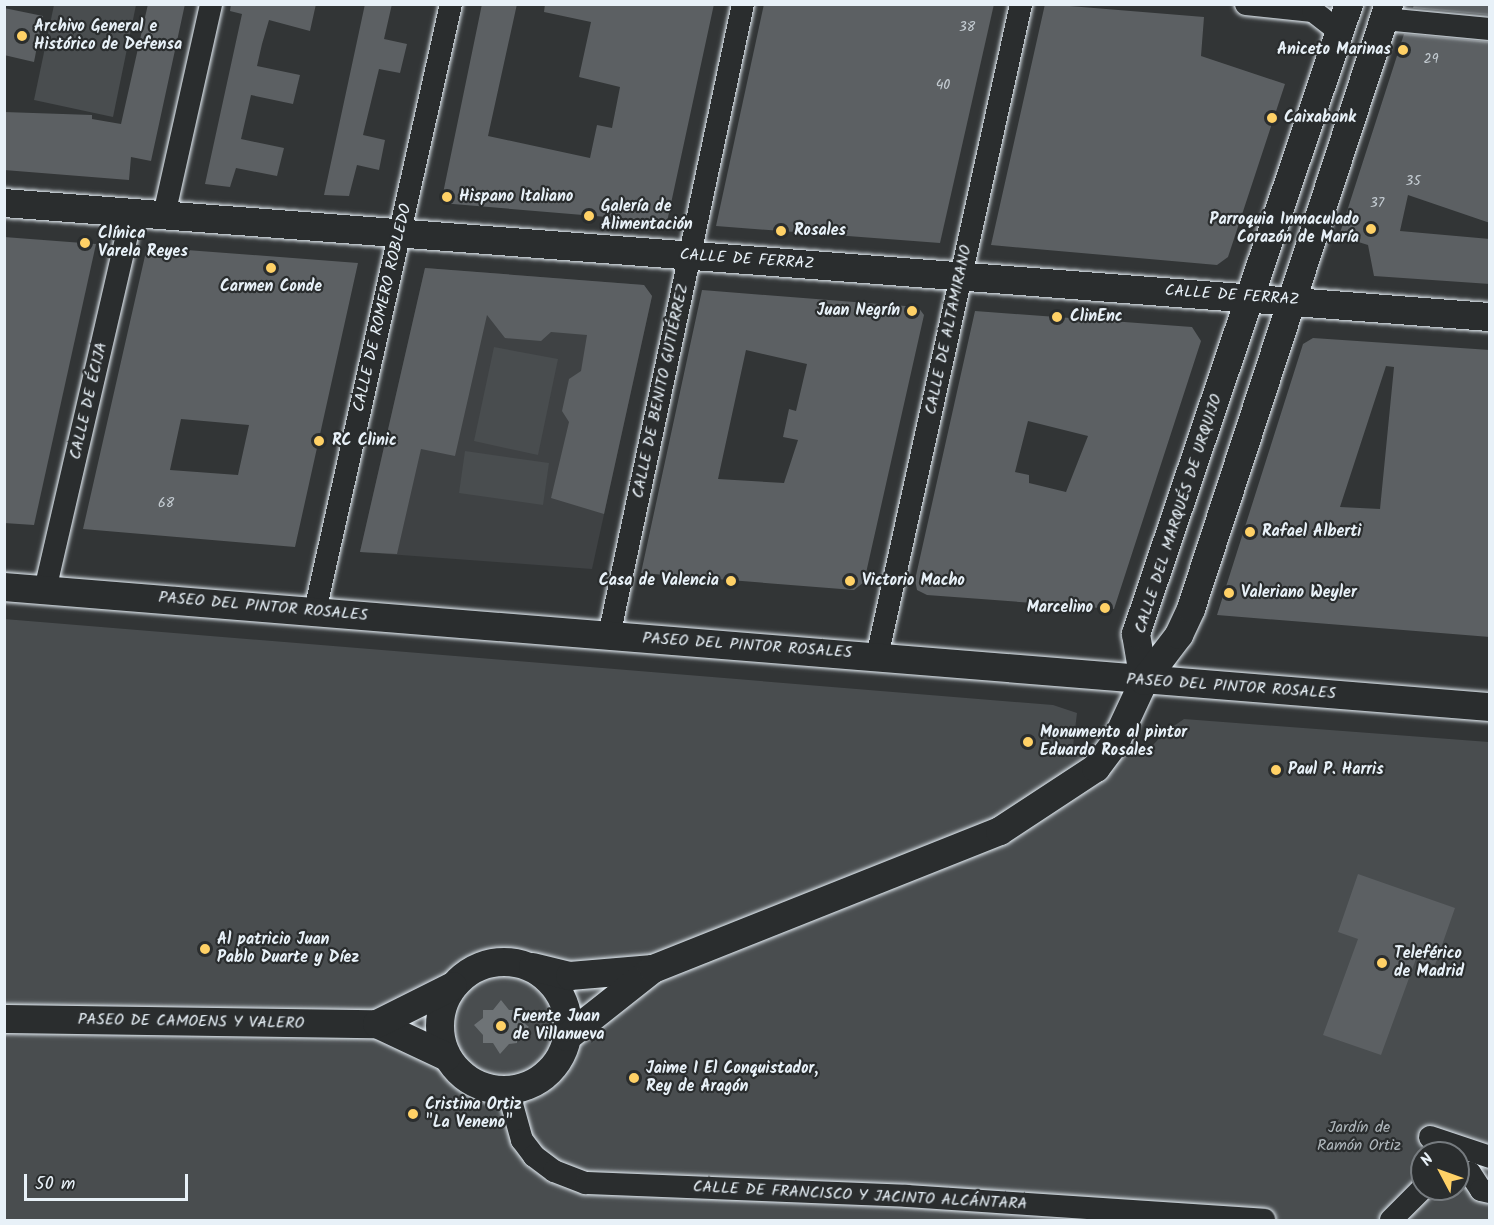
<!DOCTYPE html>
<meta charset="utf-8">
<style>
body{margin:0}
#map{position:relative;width:1494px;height:1225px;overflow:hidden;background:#323536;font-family:Kalam,sans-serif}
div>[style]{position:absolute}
.built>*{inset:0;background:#3f4244}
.green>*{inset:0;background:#494d4f}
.water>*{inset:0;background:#6e7376}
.building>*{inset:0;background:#5c6063}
.roads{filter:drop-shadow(0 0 2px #e8f1f8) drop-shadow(0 0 2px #e8f1f8)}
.minor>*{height:22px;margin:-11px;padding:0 11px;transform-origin:11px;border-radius:11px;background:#2a2d2e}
.major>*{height:28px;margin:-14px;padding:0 14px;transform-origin:14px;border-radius:14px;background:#2a2d2e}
.major>.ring{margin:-14px;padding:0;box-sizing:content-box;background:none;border:28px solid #2a2d2e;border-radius:50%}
.dots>*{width:16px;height:16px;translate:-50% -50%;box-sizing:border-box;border:3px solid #2a2d2e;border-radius:50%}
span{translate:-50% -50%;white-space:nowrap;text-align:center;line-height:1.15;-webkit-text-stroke:4.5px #2a2d2e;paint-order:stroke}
.number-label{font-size:14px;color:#c5cdd3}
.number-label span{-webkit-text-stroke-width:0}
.poi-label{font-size:16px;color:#e8f1f8;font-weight:700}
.left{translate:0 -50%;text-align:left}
.right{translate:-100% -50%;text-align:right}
.street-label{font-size:16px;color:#e8f1f8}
.park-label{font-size:16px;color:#b0b8bd}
.frame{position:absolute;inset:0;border:6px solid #e8f1f8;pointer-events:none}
.north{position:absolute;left:1410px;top:1141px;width:60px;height:60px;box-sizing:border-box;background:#2a2d2e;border:2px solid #767b7f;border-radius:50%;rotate:311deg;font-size:16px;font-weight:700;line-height:24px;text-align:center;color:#e8f1f8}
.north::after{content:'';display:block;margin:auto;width:21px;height:27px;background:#ffd166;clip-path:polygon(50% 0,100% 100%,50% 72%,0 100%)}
.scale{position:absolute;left:24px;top:1174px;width:164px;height:27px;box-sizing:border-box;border:3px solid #e8f1f8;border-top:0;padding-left:8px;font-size:18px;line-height:21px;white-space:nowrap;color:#e8f1f8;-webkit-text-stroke:4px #2a2d2e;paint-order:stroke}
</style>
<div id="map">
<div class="built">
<i style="clip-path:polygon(425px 268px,644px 285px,652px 296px,592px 569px,360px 552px)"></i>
</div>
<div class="green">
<i style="clip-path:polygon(54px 5px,136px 5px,113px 117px,34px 100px)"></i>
<i style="clip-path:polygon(494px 347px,558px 359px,538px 455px,474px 441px)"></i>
<i style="clip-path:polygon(465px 451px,549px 463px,543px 505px,459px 493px)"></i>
<i style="clip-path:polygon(evenodd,4px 619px,1053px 705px,1077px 713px,1073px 746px,1142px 757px,1165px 732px,1184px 719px,1489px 742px,1489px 1220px,5px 1220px,4px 619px,1422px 1153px,1458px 1153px,1458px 1189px,1422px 1189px,1422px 1153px)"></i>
</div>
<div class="water">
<i style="clip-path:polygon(501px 1000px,509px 1010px,518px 1010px,519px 1019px,529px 1027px,517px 1036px,517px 1043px,509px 1044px,500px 1054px,493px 1043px,483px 1043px,483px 1035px,474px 1025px,483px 1018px,483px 1010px,493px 1010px)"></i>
</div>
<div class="building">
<i style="clip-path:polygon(148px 4px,185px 4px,151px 161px,131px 157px,129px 180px,4px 170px,4px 112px,92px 115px,92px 119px,121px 124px)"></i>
<i style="clip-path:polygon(231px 4px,316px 4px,310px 31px,269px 20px,262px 44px,257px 66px,300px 75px,293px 104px,251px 95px,241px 139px,284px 148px,277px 176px,236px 168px,230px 187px,205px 184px,242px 14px,230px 11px)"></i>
<i style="clip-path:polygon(365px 4px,392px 4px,384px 39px,407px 44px,400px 73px,379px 69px,363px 135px,385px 140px,379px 170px,357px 165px,349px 196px,324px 195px)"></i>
<i style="clip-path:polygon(482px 4px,517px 4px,488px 136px,590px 158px,597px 125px,612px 128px,620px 87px,579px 77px,591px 22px,544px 12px,545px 4px,714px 4px,667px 222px,441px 203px)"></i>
<i style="clip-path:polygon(764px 4px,994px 4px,940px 243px,716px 226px)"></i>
<i style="clip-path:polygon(1045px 4px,1204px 17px,1201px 56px,1285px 84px,1228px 257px,1217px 265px,991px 245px)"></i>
<i style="clip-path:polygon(1414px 4px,1490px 4px,1490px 15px,1413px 8px)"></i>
<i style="clip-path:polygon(4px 8px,43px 16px,34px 62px,4px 55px)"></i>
<i style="clip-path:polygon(1404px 34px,1490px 42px,1490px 223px,1408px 195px,1400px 231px,1490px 239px,1490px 284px,1374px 276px,1368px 245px,1339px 236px)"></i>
<i style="clip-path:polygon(4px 237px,96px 244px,34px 525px,4px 523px)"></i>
<i style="clip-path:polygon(evenodd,147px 247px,358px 263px,295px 547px,83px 529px,147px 247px,181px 419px,249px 425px,238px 475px,170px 470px,181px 419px)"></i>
<i style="clip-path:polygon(425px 268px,644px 285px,652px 296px,604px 514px,551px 498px,569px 422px,562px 411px,569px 379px,581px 371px,587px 335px,551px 332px,541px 341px,505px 338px,487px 315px,455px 456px,421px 449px,397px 554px,360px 552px)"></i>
<i style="clip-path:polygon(evenodd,702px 290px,918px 307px,924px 315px,864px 582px,854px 590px,641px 573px,702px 290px,746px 350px,807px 364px,796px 411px,789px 409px,783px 437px,798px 440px,784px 483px,718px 479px,746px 350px)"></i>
<i style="clip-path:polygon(evenodd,975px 311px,1192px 327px,1201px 341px,1114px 609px,927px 595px,917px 590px,915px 580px,975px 311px,1028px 421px,1088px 436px,1066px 492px,1029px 483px,1029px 475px,1015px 472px,1028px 421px)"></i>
<i style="clip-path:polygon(evenodd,1313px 338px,1490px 350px,1490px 637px,1217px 615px,1303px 344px,1313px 338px,1386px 366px,1394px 367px,1380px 509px,1340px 507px,1386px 366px)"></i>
<i style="clip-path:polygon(1358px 874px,1455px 908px,1435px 965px,1416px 959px,1381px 1055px,1323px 1035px,1358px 939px,1338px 932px)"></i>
</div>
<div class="roads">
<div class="minor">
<i style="left:1246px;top:4px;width:67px;rotate:6deg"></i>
<i style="left:1313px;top:11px;width:34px;rotate:38deg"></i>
<i style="left:1384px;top:19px;width:106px;rotate:5.4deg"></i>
<i style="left:164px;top:215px;width:216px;rotate:-77.4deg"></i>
<i style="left:45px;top:590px;width:387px;rotate:-77deg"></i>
<i style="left:315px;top:611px;width:622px;rotate:-77.37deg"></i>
<i style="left:609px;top:636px;width:646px;rotate:-78.03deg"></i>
<i style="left:877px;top:657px;width:669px;rotate:-77.56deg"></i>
<i style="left:508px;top:1090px;width:52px;rotate:74.4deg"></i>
<i style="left:522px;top:1140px;width:20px;rotate:53deg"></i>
<i style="left:534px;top:1156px;width:25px;rotate:37deg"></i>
<i style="left:554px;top:1171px;width:34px;rotate:21deg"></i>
<i style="left:586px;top:1183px;width:321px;rotate:2.3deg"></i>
<i style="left:907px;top:1196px;width:358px;rotate:3.8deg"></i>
<i style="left:1430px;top:1137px;width:63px;rotate:18.4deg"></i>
<i style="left:1458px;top:1175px;width:12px;rotate:-9deg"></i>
<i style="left:1470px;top:1173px;width:20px;rotate:57deg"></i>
<i style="left:1481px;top:1190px;width:9px;rotate:13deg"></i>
<i style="left:1391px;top:1220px;width:44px;rotate:-45deg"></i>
</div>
<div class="major">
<i style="left:4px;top:203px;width:1490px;rotate:4.39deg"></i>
<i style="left:4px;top:587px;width:1491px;rotate:4.62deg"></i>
<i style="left:1144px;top:681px;width:48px;rotate:-99.7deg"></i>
<i style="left:1136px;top:634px;width:665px;rotate:-71.32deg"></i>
<i class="ring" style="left:440px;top:962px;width:100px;height:100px"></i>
<i style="left:533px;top:967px;width:38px;rotate:14deg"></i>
<i style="left:570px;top:976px;width:83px;rotate:-4.8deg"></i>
<i style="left:4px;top:1019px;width:373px;rotate:0.8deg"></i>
<i style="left:377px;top:1024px;width:77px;rotate:25.2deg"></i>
<i style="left:377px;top:1024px;width:85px;rotate:-26.6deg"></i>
<i style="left:567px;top:1037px;width:110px;rotate:-38.3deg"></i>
<i style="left:653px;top:969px;width:373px;rotate:-21.7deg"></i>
<i style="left:1000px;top:831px;width:115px;rotate:-33.3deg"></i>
<i style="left:1096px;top:768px;width:34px;rotate:-53deg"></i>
<i style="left:1116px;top:741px;width:66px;rotate:-65deg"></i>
<i style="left:1144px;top:681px;width:58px;rotate:-52.7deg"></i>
<i style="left:1179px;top:635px;width:29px;rotate:-65deg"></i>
<i style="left:1191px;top:609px;width:637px;rotate:-71.88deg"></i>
</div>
</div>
<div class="dots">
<i style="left:22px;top:36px;background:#ffd166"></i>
<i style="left:1403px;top:50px;background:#ffd166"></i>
<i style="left:1272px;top:118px;background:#ffd166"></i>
<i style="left:447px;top:197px;background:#ffd166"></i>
<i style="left:589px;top:216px;background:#ffd166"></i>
<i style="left:1371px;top:229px;background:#ffd166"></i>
<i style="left:781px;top:231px;background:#ffd166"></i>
<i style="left:85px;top:243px;background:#ffd166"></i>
<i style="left:271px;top:268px;background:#ffd166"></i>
<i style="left:912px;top:311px;background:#ffd166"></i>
<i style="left:1057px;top:317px;background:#ffd166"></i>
<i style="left:319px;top:441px;background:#ffd166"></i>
<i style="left:1250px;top:532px;background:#ffd166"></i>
<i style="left:731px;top:581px;background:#ffd166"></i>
<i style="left:850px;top:581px;background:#ffd166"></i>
<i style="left:1229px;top:593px;background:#ffd166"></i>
<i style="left:1105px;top:608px;background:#ffd166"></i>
<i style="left:1028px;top:742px;background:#ffd166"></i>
<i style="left:1276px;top:770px;background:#ffd166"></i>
<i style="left:205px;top:949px;background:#ffd166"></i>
<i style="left:1382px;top:963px;background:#ffd166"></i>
<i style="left:501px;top:1026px;background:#ffd166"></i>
<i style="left:634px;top:1078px;background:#ffd166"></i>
<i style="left:413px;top:1114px;background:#ffd166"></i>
</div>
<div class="number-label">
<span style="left:967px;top:27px">38</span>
<span style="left:1431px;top:59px">29</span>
<span style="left:943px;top:85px">40</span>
<span style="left:1413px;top:181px">35</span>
<span style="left:1377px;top:203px">37</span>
<span style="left:166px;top:503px">68</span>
</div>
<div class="poi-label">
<span class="left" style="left:34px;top:36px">Archivo General e<br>Histórico de Defensa</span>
<span class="right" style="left:1391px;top:50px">Aniceto Marinas</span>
<span class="left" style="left:1284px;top:118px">Caixabank</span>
<span class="left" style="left:459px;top:197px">Hispano Italiano</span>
<span class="left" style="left:601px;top:216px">Galería de<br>Alimentación</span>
<span class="right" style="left:1359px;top:229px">Parroquia Inmaculado<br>Corazón de María</span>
<span class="left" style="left:794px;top:231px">Rosales</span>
<span class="left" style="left:98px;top:243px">Clínica<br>Varela Reyes</span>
<span style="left:271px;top:287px">Carmen Conde</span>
<span class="right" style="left:900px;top:311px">Juan Negrín</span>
<span class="left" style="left:1070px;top:317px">ClinEnc</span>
<span class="left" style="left:332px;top:441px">RC Clinic</span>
<span class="left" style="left:1262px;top:532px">Rafael Alberti</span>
<span class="right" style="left:719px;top:581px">Casa de Valencia</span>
<span class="left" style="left:862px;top:581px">Victorio Macho</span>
<span class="left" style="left:1241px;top:593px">Valeriano Weyler</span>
<span class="right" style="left:1093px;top:608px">Marcelino</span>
<span class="left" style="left:1040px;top:742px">Monumento al pintor<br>Eduardo Rosales</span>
<span class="left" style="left:1288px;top:770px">Paul P. Harris</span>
<span class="left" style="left:217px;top:949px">Al patricio Juan<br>Pablo Duarte y Díez</span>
<span class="left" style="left:1394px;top:963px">Teleférico<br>de Madrid</span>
<span class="left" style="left:513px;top:1026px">Fuente Juan<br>de Villanueva</span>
<span class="left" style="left:646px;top:1078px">Jaime I El Conquistador,<br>Rey de Aragón</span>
<span class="left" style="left:425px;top:1114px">Cristina Ortiz<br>"La Veneno"</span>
</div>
<div class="street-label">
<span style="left:747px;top:260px;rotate:4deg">CALLE DE FERRAZ</span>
<span style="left:1232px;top:296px;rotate:4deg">CALLE DE FERRAZ</span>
<span style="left:383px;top:308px;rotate:-77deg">CALLE DE ROMERO ROBLEDO</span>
<span style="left:949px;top:330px;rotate:-78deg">CALLE DE ALTAMIRANO</span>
<span style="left:661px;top:391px;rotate:-78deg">CALLE DE BENITO GUTIÉRREZ</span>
<span style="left:89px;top:401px;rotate:-77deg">CALLE DE ÉCIJA</span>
<span style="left:1179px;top:514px;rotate:-72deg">CALLE DEL MARQUÉS DE URQUIJO</span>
<span style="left:263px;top:607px;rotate:5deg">PASEO DEL PINTOR ROSALES</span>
<span style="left:747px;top:646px;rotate:4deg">PASEO DEL PINTOR ROSALES</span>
<span style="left:1231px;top:687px;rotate:4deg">PASEO DEL PINTOR ROSALES</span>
<span style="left:191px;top:1022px;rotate:1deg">PASEO DE CAMOENS Y VALERO</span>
<span style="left:860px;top:1196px;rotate:3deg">CALLE DE FRANCISCO Y JACINTO ALCÁNTARA</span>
</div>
<div class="park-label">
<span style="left:1359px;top:1137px">Jardín de<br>Ramón Ortiz</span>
</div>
<div class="frame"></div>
<div class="north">N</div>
<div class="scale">50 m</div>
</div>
